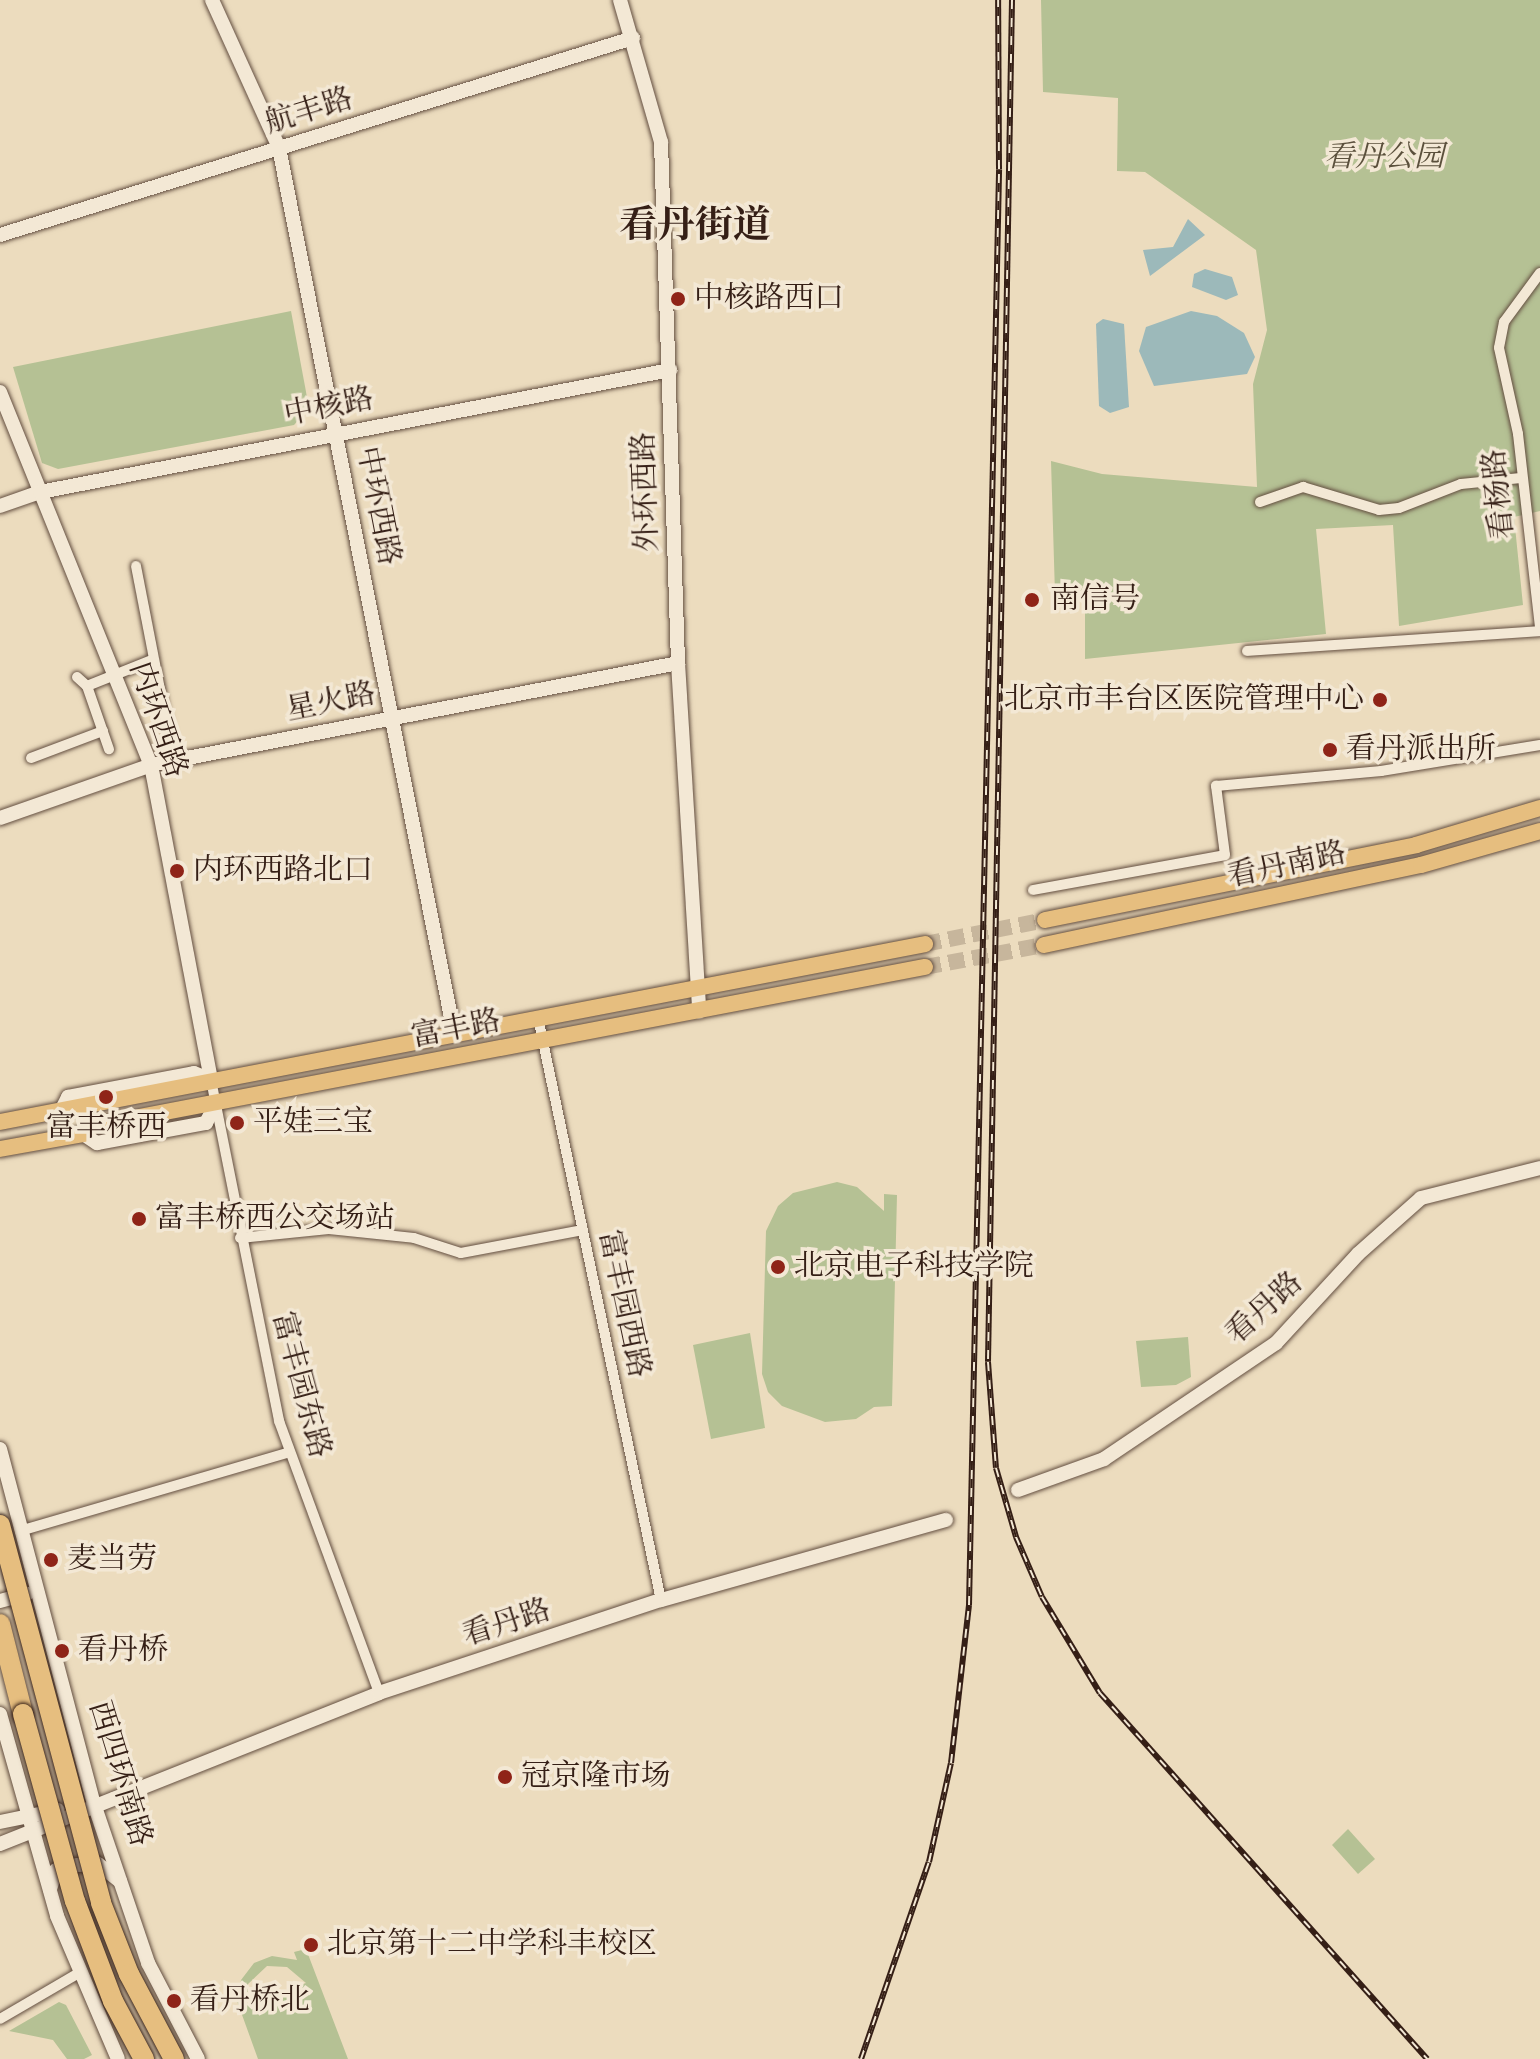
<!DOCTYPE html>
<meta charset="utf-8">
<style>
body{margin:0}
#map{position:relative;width:1540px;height:2059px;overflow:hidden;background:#ecdcbe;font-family:Vollkorn,"Noto Serif SC",serif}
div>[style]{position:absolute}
.green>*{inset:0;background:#b5c194}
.water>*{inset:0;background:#9cb9ba}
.primary-tunnel>*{height:16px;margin-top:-8px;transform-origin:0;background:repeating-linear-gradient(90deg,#c7b69c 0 16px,transparent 0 24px)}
.roads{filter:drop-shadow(0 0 2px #634e40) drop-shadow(0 0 2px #634e40)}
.street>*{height:10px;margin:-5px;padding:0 5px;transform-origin:5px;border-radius:5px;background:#f3e8d5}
.secondary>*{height:14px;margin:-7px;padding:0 7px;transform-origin:7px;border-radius:7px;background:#f3e8d5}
.primary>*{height:16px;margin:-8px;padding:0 8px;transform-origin:8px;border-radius:8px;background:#e6be7f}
.highway>*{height:20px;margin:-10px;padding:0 10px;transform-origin:10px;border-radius:10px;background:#e6be7f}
.rail>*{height:6px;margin-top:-3px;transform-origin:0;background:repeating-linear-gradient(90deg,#f3e8d5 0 9px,#351f16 0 18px);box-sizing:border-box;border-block:2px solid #351f16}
.bridges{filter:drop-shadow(0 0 2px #351f16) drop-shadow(0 0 2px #351f16)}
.highway-bridge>*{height:20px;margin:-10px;padding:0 10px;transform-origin:10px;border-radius:10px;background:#e6be7f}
.dots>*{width:22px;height:22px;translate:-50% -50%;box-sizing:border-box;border:4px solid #f3e8d5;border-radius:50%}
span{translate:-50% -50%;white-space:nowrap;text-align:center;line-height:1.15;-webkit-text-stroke:7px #f3e8d5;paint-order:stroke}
.street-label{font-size:30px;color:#351f16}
.park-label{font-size:30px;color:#5b503c;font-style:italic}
.poi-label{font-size:30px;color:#351f16}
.left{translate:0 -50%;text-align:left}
.right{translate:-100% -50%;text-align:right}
.district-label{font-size:38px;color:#351f16;font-weight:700}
</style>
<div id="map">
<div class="green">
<i style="clip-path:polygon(1041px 0,1540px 0,1540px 511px,1514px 517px,1523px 605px,1399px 626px,1393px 525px,1316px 529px,1326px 634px,1085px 659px,1085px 597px,1055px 594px,1051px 461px,1102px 474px,1257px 487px,1253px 384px,1267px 330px,1256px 250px,1145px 172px,1117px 171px,1118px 98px,1043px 92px)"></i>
<i style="clip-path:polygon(291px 311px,309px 408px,294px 425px,58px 469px,42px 463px,13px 367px)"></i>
<i style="clip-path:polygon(837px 1182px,857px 1187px,884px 1211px,884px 1194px,897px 1195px,892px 1406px,874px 1407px,856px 1419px,825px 1422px,782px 1406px,768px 1392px,762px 1374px,766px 1231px,778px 1206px,793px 1193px)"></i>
<i style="clip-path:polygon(750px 1333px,765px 1428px,711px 1439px,693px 1345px)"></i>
<i style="clip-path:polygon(1188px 1337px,1191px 1377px,1176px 1385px,1141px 1387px,1136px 1341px)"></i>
<i style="clip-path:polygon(1348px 1829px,1375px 1859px,1358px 1874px,1332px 1845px)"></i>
<i style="clip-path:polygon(evenodd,306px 1949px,348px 2059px,258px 2059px,237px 2001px,241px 1980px,254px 1963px,272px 1956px,297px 1960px,294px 1952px,306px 1949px,267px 1966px,287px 1967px,306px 1983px,247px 2004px,248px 1984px,267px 1966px)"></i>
<i style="clip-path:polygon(59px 2002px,66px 2005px,92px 2055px,84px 2059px,67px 2059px,53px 2040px,9px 2031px)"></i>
</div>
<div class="water">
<i style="clip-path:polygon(1188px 219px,1205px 235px,1150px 276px,1143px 250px,1173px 247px)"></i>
<i style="clip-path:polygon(1205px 269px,1232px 277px,1238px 295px,1226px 300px,1192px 287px,1194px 274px)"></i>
<i style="clip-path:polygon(1191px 311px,1217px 316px,1244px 333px,1255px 357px,1247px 374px,1154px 386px,1139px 351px,1146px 327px)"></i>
<i style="clip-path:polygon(1103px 319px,1124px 324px,1129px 407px,1110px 413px,1099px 406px,1096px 324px)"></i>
</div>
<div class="primary-tunnel">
<i style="left:925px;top:944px;width:122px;rotate:-11.3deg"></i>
<i style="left:925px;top:967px;width:121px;rotate:-10.5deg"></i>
</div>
<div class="roads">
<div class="street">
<i style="left:1540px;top:273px;width:61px;rotate:126.3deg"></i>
<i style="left:1504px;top:322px;width:26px;rotate:101deg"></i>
<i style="left:1499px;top:348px;width:88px;rotate:77.5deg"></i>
<i style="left:1518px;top:434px;width:195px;rotate:83.5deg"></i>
<i style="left:1260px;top:502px;width:46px;rotate:-19.2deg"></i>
<i style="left:1303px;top:487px;width:79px;rotate:16.8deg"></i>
<i style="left:1379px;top:510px;width:20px;rotate:-6deg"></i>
<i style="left:1399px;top:508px;width:66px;rotate:-21.2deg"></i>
<i style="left:1461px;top:484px;width:60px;rotate:-5.7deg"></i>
<i style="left:136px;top:566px;width:172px;rotate:79deg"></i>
<i style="left:1247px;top:651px;width:294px;rotate:-3.9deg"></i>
<i style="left:77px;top:677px;width:13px;rotate:42deg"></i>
<i style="left:87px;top:686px;width:67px;rotate:70.8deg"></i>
<i style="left:87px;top:686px;width:70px;rotate:-21.8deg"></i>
<i style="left:31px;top:758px;width:77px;rotate:-20.6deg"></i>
<i style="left:1033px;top:890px;width:195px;rotate:-10.3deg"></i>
<i style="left:1225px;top:855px;width:70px;rotate:-97.4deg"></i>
<i style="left:1216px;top:786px;width:166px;rotate:-5.2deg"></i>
<i style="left:1381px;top:771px;width:161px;rotate:-9.3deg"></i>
<i style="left:538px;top:1018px;width:595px;rotate:78.07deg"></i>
<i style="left:211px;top:1080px;width:348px;rotate:78.7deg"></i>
<i style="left:279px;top:1421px;width:290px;rotate:69.8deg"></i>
<i style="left:240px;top:1238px;width:89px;rotate:-5.8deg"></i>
<i style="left:329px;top:1229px;width:85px;rotate:6deg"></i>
<i style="left:414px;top:1238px;width:49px;rotate:17.7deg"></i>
<i style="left:461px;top:1253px;width:124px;rotate:-10.7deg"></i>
<i style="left:20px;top:1531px;width:281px;rotate:-16.3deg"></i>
<i style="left:0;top:2019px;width:89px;rotate:-30.3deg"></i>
</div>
<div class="secondary">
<i style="left:212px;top:0;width:162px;rotate:65.6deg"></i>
<i style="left:279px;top:148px;width:902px;rotate:78.81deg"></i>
<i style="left:620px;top:0;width:148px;rotate:73.9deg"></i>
<i style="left:661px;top:142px;width:521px;rotate:88.13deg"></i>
<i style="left:678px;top:663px;width:349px;rotate:86.5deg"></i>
<i style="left:0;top:235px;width:663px;rotate:-17.29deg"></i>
<i style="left:0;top:392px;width:402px;rotate:68deg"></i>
<i style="left:151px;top:765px;width:321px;rotate:79.2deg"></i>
<i style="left:0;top:506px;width:42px;rotate:-19.3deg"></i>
<i style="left:40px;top:492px;width:642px;rotate:-10.96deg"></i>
<i style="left:0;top:818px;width:160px;rotate:-19.3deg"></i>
<i style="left:151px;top:765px;width:537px;rotate:-10.95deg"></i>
<i style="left:61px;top:1111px;width:16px;rotate:-63deg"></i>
<i style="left:68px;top:1097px;width:128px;rotate:-10.8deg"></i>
<i style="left:194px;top:1073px;width:18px;rotate:22deg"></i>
<i style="left:83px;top:1134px;width:17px;rotate:33deg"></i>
<i style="left:97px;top:1143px;width:111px;rotate:-10.4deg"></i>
<i style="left:206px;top:1123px;width:20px;rotate:-63deg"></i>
<i style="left:0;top:1449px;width:367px;rotate:75.2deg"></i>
<i style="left:94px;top:1804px;width:168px;rotate:71.2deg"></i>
<i style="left:148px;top:1963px;width:108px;rotate:62.5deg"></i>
<i style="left:1018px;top:1490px;width:91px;rotate:-19.8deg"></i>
<i style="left:1104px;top:1459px;width:207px;rotate:-34deg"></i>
<i style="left:1276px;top:1343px;width:121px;rotate:-47.3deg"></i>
<i style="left:1358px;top:1254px;width:84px;rotate:-41.6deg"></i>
<i style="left:1421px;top:1198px;width:123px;rotate:-14.1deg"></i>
<i style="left:0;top:1601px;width:28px;rotate:-15deg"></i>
<i style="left:0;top:1714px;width:210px;rotate:74.2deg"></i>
<i style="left:57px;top:1916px;width:155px;rotate:66.9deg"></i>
<i style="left:0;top:1822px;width:59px;rotate:-11.7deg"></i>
<i style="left:0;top:1844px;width:408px;rotate:-21.7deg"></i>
<i style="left:379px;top:1693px;width:297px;rotate:-18.3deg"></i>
<i style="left:661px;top:1600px;width:296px;rotate:-15.7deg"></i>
<i style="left:50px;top:1889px;width:20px;rotate:-72deg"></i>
<i style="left:56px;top:1870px;width:22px;rotate:-13deg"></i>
<i style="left:77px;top:1865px;width:21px;rotate:-3deg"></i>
<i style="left:98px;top:1864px;width:28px;rotate:38deg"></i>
</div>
<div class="primary">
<i style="left:1045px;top:920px;width:379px;rotate:-11.4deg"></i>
<i style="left:1416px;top:845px;width:129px;rotate:-16.6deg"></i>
<i style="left:1044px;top:945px;width:385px;rotate:-12deg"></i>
<i style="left:1421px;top:865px;width:124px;rotate:-15.9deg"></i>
<i style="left:0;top:1122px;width:942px;rotate:-10.89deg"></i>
<i style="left:0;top:1149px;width:84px;rotate:-10.2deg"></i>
<i style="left:83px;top:1134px;width:12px;rotate:-42deg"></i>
<i style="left:92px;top:1126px;width:848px;rotate:-10.81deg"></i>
</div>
<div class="highway">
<i style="left:0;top:1624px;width:93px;rotate:75.7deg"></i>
</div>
</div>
<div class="rail">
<i style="left:1012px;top:0;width:1362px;rotate:91.01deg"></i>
<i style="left:988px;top:1362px;width:106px;rotate:85.7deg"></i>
<i style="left:996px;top:1468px;width:72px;rotate:73.8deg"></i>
<i style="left:1016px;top:1537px;width:65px;rotate:66.6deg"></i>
<i style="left:1042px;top:1597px;width:112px;rotate:58.9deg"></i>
<i style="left:1100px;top:1693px;width:491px;rotate:48.2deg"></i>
<i style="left:861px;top:2059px;width:208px;rotate:-71deg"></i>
<i style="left:929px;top:1862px;width:101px;rotate:-77.5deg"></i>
<i style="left:951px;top:1763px;width:159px;rotate:-83.5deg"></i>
<i style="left:969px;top:1605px;width:1436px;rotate:-88.8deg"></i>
<i style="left:999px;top:169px;width:169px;rotate:-90.3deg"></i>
</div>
<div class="bridges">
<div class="highway-bridge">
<i style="left:0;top:1525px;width:391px;rotate:75deg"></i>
<i style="left:101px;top:1903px;width:76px;rotate:68.5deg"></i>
<i style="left:129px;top:1974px;width:96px;rotate:62.1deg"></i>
<i style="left:23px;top:1714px;width:194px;rotate:74.5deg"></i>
<i style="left:75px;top:1901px;width:107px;rotate:69.2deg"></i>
<i style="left:113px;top:2001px;width:66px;rotate:61.9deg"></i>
</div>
</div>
<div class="dots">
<i style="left:678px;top:299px;background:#8f2418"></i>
<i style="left:1032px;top:600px;background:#8f2418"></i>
<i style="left:1380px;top:700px;background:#8f2418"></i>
<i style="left:1330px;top:750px;background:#8f2418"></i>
<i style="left:177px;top:871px;background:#8f2418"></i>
<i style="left:106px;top:1097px;background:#8f2418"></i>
<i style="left:237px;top:1123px;background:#8f2418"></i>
<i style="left:139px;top:1219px;background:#8f2418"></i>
<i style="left:778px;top:1267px;background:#8f2418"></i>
<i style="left:51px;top:1560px;background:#8f2418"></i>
<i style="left:62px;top:1651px;background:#8f2418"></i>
<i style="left:505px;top:1777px;background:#8f2418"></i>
<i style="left:311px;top:1945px;background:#8f2418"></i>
<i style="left:174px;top:2001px;background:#8f2418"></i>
</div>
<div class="street-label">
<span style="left:309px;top:112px;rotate:-17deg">航丰路</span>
<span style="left:329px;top:408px;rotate:-11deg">中核路</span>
<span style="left:647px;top:492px;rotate:-92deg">外环西路</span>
<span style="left:1500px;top:494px;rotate:-96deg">看杨路</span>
<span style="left:377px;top:506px;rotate:79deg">中环西路</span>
<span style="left:331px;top:703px;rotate:-11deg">星火路</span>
<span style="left:157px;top:720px;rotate:71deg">内环西路</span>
<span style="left:1287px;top:866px;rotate:-12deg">看丹南路</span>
<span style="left:456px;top:1030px;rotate:-11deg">富丰路</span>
<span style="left:623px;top:1304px;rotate:78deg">富丰园西路</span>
<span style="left:1265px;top:1309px;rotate:-42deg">看丹路</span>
<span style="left:300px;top:1385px;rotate:75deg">富丰园东路</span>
<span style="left:507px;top:1624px;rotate:-18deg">看丹路</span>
<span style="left:119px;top:1774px;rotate:73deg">西四环南路</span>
</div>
<div class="park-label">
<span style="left:1384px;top:158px">看丹公园</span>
</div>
<div class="poi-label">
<span class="left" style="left:694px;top:299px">中核路西口</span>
<span class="left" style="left:1050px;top:600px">南信号</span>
<span class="right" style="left:1364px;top:700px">北京市丰台区医院管理中心</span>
<span class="left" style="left:1346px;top:750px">看丹派出所</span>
<span class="left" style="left:193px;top:871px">内环西路北口</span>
<span class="left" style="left:253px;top:1123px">平娃三宝</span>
<span style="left:106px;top:1128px">富丰桥西</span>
<span class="left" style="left:155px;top:1219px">富丰桥西公交场站</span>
<span class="left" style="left:794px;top:1267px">北京电子科技学院</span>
<span class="left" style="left:67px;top:1560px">麦当劳</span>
<span class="left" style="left:78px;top:1651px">看丹桥</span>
<span class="left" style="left:521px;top:1777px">冠京隆市场</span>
<span class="left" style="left:327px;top:1945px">北京第十二中学科丰校区</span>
<span class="left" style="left:190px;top:2001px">看丹桥北</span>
</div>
<div class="district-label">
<span style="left:695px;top:228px">看丹街道</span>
</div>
</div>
